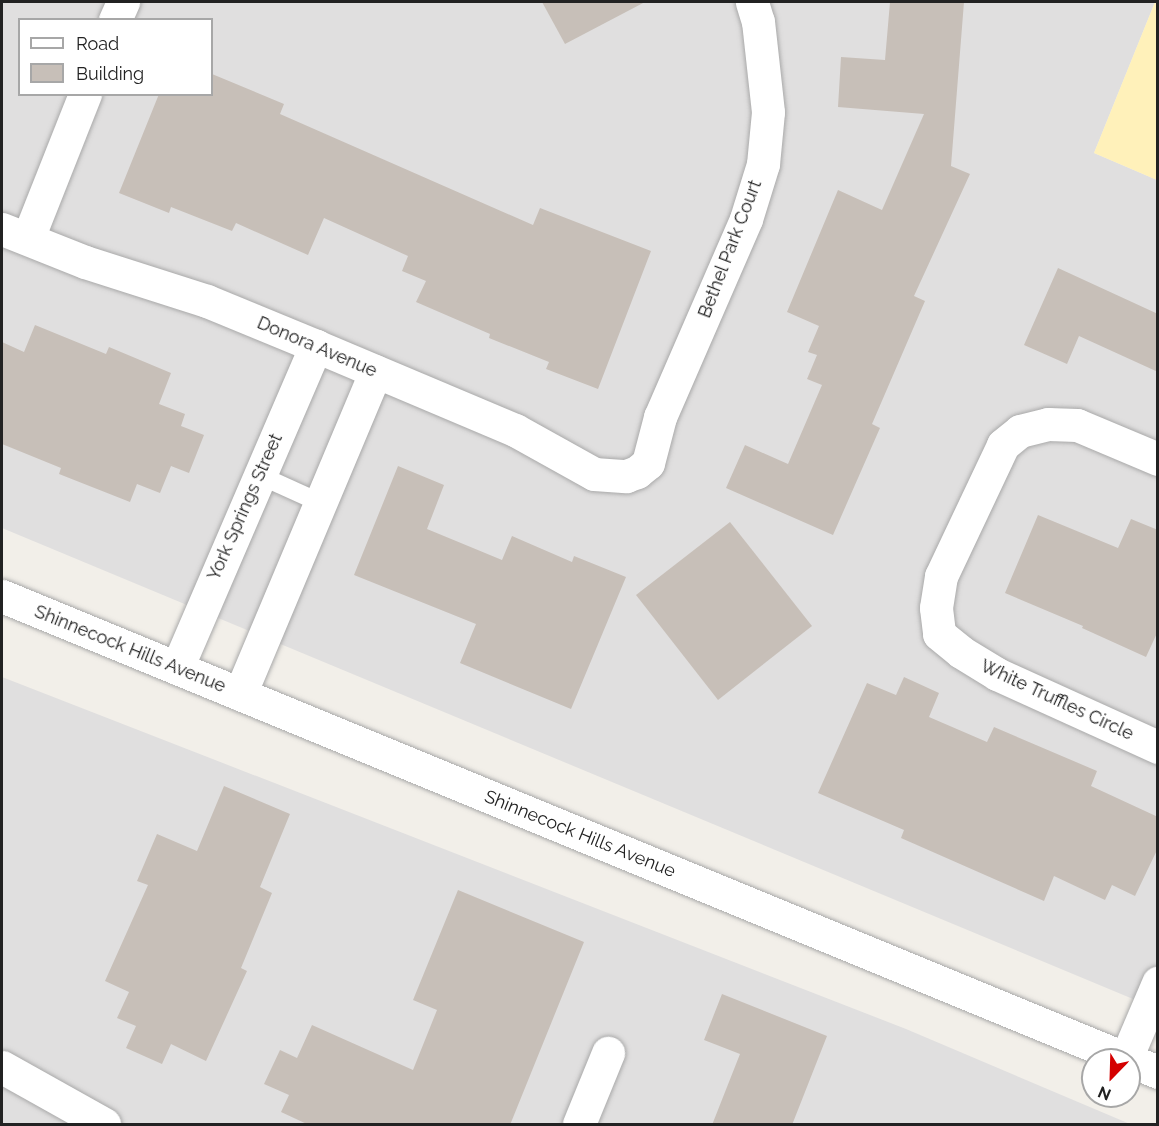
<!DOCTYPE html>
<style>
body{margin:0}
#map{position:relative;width:1159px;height:1126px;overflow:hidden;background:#f2efe9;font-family:Raleway,sans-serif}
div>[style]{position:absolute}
.residential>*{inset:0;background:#e0dfdf}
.sand>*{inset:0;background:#fff1ba}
.building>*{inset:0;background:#c7bfb8}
.roads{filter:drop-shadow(0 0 2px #a9a9a9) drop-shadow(0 0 2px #a9a9a9)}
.service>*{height:18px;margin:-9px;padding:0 9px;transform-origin:9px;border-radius:9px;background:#fff}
.minor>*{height:33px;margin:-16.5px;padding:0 16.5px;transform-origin:16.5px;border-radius:16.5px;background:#fff}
.tertiary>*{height:33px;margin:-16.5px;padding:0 16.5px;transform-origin:16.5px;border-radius:16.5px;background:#fff}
span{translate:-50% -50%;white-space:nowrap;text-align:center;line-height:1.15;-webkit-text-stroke:5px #fff;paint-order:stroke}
.street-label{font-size:18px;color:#222}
.frame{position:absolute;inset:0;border:3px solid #222;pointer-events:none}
.legend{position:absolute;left:18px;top:18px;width:195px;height:78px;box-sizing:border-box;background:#fff;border:2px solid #a7a7a7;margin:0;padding:8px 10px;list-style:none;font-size:18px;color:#222}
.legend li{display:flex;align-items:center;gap:12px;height:30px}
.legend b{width:30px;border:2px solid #a7a7a7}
.north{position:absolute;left:1081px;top:1048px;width:60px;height:60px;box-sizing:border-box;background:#fff;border:2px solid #a7a7a7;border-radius:50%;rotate:203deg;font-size:16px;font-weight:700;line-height:24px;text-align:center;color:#222}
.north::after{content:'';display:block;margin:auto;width:21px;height:27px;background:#d40000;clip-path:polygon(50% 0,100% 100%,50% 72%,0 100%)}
</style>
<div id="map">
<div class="residential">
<i style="clip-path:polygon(evenodd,2px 2px,1155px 2px,1094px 153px,1157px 180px,1157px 1009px,2px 528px,2px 2px,20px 20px,212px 20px,212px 94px,20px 94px,20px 20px)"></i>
<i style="clip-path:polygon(2px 677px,906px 1029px,1130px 1124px,2px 1124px)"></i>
</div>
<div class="sand">
<i style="clip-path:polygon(1155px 2px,1158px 2px,1157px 180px,1094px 153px)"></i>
</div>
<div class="building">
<i style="clip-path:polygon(542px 2px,645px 2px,565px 44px)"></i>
<i style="clip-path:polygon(890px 2px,964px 2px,951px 166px,970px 174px,914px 296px,925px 301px,872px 424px,880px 428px,833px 535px,726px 488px,745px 445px,788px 464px,822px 385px,807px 379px,817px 355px,808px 352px,819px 326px,787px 312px,838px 190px,882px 210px,924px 114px,838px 107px,841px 57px,885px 60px)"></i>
<i style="clip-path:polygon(212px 74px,284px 104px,280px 114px,533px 225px,540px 208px,651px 251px,598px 389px,546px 369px,549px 362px,489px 338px,490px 334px,416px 302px,426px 281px,402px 271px,408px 256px,324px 218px,308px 255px,236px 223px,232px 231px,171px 207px,169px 213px,119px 193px,159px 94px,212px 94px)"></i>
<i style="clip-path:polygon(1058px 268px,1158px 314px,1158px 372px,1079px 336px,1067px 364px,1024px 345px)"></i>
<i style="clip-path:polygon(35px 325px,106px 354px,109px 347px,171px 373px,159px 404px,185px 414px,181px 426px,204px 435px,189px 473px,171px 466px,160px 493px,137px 484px,130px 502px,59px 474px,61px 468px,2px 444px,2px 342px,24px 352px)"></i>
<i style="clip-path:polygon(398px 466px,444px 485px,427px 529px,502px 560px,512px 536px,572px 562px,574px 556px,626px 577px,571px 709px,460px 663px,476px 624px,354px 575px)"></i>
<i style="clip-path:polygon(1038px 515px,1118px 548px,1131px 519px,1158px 530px,1158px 631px,1146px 657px,1082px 628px,1083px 626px,1005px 593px)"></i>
<i style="clip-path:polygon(730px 522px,812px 626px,718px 700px,636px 595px)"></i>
<i style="clip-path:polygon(904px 677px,939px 693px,929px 717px,987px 742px,994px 727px,1097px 771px,1091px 786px,1158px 817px,1158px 848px,1135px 896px,1112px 885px,1105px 900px,1054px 876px,1044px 901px,901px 838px,904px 830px,818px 793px,867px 683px,896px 695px)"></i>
<i style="clip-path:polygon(224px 786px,290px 814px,260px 887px,272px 893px,241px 968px,247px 971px,206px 1061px,171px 1044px,162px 1064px,126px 1048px,136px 1026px,117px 1018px,129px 992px,105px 981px,148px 885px,137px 881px,157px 834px,197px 851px)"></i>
<i style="clip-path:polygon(458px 890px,584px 942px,510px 1125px,309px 1125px,281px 1112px,289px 1095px,264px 1084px,280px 1050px,297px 1058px,312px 1025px,413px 1070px,437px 1010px,413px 1000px)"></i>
<i style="clip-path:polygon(722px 994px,827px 1036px,792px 1125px,712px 1125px,740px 1054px,704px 1040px)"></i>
</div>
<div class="roads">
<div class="service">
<i style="left:259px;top:475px;width:68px;rotate:24.3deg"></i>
</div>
<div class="minor">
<i style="left:115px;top:20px;width:20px;rotate:-66deg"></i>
<i style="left:2px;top:229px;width:89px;rotate:21.7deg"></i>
<i style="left:85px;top:262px;width:128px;rotate:17.7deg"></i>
<i style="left:207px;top:301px;width:118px;rotate:22.4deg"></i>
<i style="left:316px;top:346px;width:216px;rotate:22.9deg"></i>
<i style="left:515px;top:430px;width:90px;rotate:29.1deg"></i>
<i style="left:594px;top:474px;width:32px;rotate:4deg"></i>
<i style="left:626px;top:476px;width:12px;rotate:-20deg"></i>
<i style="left:637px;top:472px;width:14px;rotate:-39deg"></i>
<i style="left:648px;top:463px;width:48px;rotate:-75.4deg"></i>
<i style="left:660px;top:417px;width:216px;rotate:-66.5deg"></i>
<i style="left:746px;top:219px;width:58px;rotate:-72.8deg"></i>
<i style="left:763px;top:164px;width:52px;rotate:-84.5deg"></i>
<i style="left:768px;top:112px;width:91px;rotate:-96.3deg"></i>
<i style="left:758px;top:22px;width:21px;rotate:-107deg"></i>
<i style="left:28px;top:238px;width:155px;rotate:-68.4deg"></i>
<i style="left:1158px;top:459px;width:88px;rotate:-157.2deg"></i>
<i style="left:1077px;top:425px;width:29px;rotate:-178deg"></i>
<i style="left:1048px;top:424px;width:29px;rotate:166deg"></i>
<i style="left:1020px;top:431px;width:22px;rotate:141deg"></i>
<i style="left:1003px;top:445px;width:145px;rotate:115.3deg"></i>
<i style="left:941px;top:576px;width:32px;rotate:99deg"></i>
<i style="left:936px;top:608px;width:26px;rotate:83deg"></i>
<i style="left:939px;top:634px;width:28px;rotate:39deg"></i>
<i style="left:961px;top:652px;width:42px;rotate:31.4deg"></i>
<i style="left:997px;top:674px;width:177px;rotate:24.4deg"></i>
<i style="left:177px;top:668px;width:351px;rotate:-66.7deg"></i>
<i style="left:240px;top:694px;width:350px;rotate:-67.2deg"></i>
<i style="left:1126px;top:1058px;width:82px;rotate:-66.9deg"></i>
<i style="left:2px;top:1067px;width:117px;rotate:29.2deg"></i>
<i style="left:579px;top:1124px;width:77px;rotate:-67.8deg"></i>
</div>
<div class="tertiary">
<i style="left:2px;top:596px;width:1250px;rotate:22.38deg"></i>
</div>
</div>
<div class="street-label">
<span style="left:730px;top:249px;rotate:-69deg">Bethel Park Court</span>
<span style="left:317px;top:347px;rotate:23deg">Donora Avenue</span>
<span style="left:245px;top:507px;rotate:-66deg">York Springs Street</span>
<span style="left:130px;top:649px;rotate:22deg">Shinnecock Hills Avenue</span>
<span style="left:1057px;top:700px;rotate:25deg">White Truffles Circle</span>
<span style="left:580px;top:834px;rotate:22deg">Shinnecock Hills Avenue</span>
</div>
<div class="frame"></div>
<ul class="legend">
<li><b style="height:8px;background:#fff"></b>Road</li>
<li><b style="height:16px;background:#c7bfb8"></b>Building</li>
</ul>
<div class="north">N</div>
</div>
